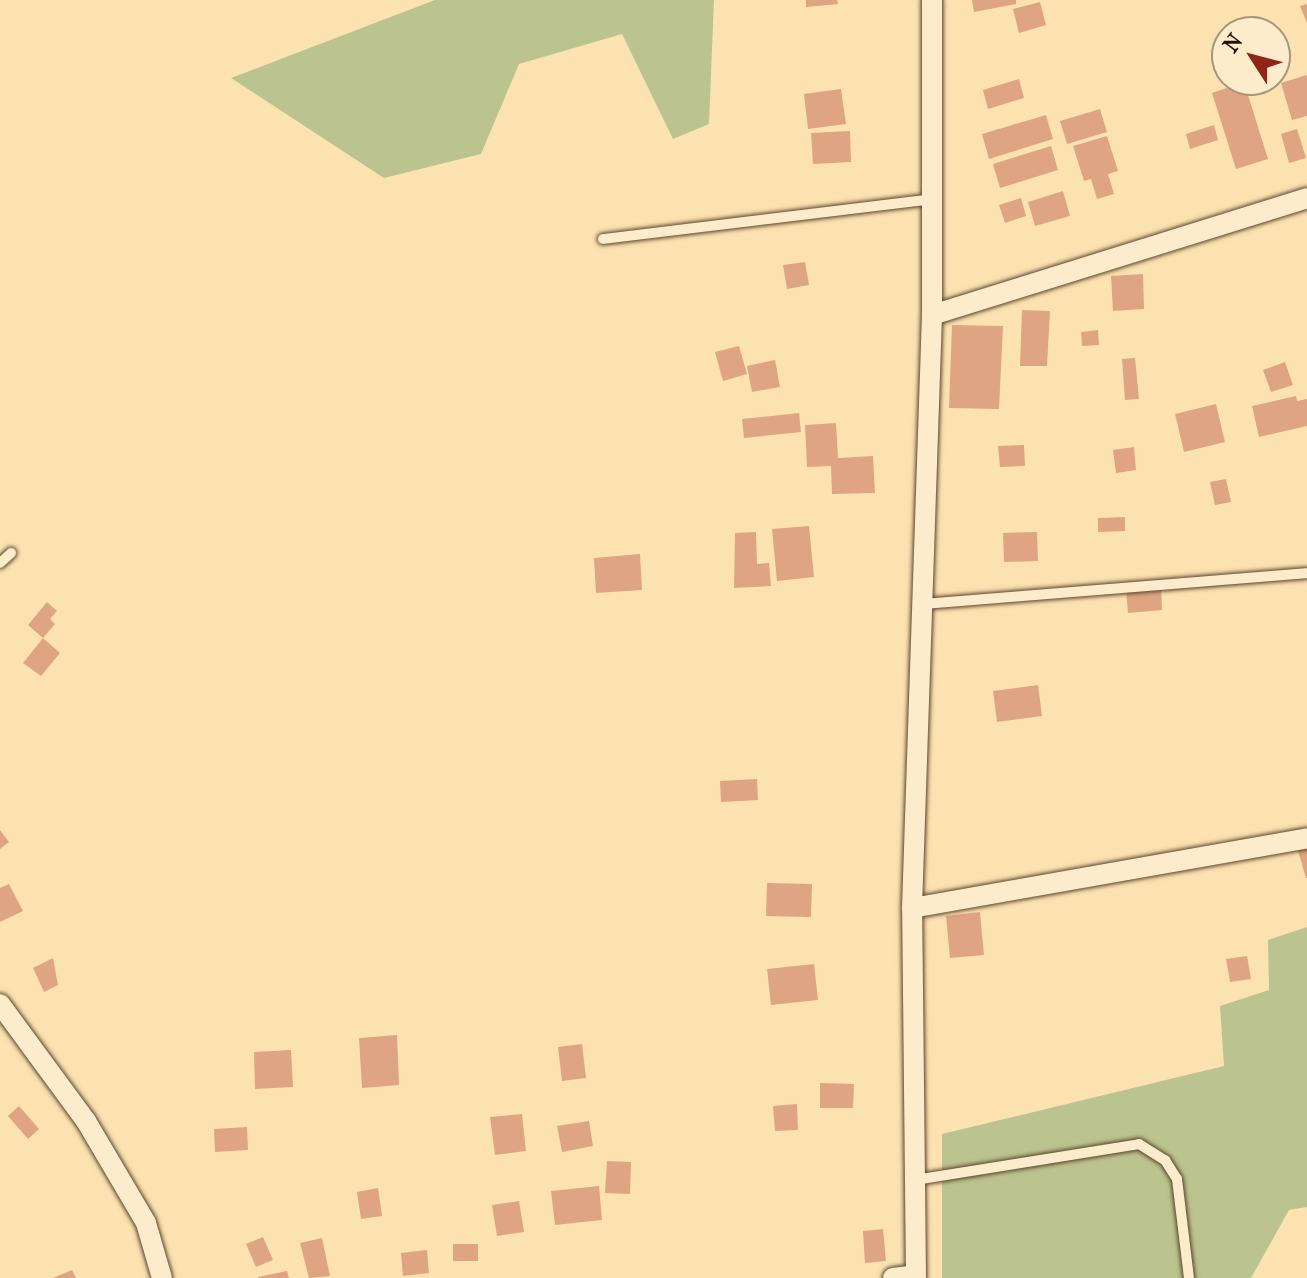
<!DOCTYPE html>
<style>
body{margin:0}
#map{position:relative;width:1307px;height:1278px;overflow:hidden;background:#fce2b1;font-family:"IM FELL French Canon",serif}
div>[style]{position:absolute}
.green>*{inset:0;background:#bbc48f}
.building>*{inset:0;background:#dfa582}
.roads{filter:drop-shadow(0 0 2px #5b462c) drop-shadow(0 0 2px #5b462c)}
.lane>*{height:10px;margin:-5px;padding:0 5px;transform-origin:5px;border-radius:5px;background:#fdeccc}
.street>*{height:20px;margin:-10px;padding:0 10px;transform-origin:10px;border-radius:10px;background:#fdeccc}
span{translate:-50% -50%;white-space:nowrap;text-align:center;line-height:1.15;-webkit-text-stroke:6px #fdeccc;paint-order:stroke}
.north{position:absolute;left:1211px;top:16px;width:80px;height:80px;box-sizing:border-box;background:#fdeccc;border:2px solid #a7957a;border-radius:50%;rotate:306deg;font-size:22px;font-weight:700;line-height:32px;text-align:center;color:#251200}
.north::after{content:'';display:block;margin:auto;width:28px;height:36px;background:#8f2418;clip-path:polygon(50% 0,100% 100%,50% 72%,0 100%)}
</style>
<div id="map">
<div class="green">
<i style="clip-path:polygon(435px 0,714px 0,709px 124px,673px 139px,622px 34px,519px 64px,481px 154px,384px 178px,231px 78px)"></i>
<i style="clip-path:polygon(1307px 927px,1307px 1207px,1289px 1210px,1251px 1278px,942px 1278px,942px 1134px,1224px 1066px,1220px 1006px,1269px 990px,1268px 940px)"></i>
</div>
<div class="building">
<i style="clip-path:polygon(806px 0,837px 0,838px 4px,806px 7px)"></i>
<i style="clip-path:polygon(972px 0,1016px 0,1016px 4px,974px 12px)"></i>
<i style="clip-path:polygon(1040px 2px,1046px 25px,1019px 33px,1013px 9px)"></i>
<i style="clip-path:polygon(1307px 4px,1307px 23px,1300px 6px)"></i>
<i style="clip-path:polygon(1307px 75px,1307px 116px,1292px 120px,1281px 83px)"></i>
<i style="clip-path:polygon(1019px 79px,1024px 98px,988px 109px,983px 90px)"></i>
<i style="clip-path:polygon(1244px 82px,1268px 159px,1236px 169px,1212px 93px)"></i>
<i style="clip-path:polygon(841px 89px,846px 124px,808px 129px,804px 94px)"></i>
<i style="clip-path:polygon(1100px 109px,1107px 132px,1067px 144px,1060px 121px)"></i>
<i style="clip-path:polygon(1046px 115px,1053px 139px,989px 159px,982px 134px)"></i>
<i style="clip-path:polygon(1214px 125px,1218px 140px,1190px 149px,1186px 134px)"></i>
<i style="clip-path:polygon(1297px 129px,1306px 158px,1289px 163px,1281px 134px)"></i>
<i style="clip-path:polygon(850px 131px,851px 162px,813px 164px,811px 133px)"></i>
<i style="clip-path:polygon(1107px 136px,1118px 171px,1108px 174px,1114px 194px,1097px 199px,1091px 179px,1084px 181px,1073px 146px)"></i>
<i style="clip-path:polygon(1051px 146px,1058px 170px,1000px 188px,993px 164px)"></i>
<i style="clip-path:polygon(1063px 191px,1070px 216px,1035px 226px,1028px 202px)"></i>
<i style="clip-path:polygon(1021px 198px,1026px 216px,1005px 223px,999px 205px)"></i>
<i style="clip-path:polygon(805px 262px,809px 285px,787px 289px,783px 265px)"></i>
<i style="clip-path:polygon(1143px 274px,1144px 309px,1113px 311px,1111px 276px)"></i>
<i style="clip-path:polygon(1022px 310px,1050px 311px,1047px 366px,1020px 366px)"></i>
<i style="clip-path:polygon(952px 325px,1003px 326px,999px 409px,949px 408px)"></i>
<i style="clip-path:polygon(1098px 330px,1099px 345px,1082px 346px,1081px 332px)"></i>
<i style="clip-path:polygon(739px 346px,747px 374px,723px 381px,715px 352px)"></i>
<i style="clip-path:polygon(1135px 358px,1139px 399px,1125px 400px,1122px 359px)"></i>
<i style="clip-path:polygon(775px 360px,780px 387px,752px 392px,747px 366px)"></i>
<i style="clip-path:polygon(1285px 362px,1293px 385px,1271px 392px,1263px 370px)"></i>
<i style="clip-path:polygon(1296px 396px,1297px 401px,1307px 399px,1307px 426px,1259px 437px,1252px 406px)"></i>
<i style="clip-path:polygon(1216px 404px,1225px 442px,1184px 452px,1175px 414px)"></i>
<i style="clip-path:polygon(799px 413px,801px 432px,744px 438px,742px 419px)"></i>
<i style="clip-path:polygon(836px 423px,838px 458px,873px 456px,875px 493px,832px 494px,831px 466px,807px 467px,805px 425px)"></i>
<i style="clip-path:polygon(1024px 445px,1025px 466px,1000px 467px,998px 446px)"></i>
<i style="clip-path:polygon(1134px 447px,1136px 470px,1116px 473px,1113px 450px)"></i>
<i style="clip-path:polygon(1226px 479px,1231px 502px,1215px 505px,1210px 482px)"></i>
<i style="clip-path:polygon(1125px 517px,1125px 531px,1098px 532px,1098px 518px)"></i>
<i style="clip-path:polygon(809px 526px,814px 577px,777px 581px,772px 529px)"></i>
<i style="clip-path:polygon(756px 532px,757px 564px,769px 563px,771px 586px,734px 588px,735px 533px)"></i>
<i style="clip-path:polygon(1037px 532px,1038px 561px,1004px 562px,1003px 533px)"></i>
<i style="clip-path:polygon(640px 554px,642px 590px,596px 593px,594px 558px)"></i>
<i style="clip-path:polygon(1161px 586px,1162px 610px,1128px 613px,1126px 589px)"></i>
<i style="clip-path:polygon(47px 602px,57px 611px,50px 619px,55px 624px,43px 638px,28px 625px)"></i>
<i style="clip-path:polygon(43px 638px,60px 653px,41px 676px,23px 663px)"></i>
<i style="clip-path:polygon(1038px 685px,1042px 716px,997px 722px,993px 691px)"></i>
<i style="clip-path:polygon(757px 779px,758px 800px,721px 802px,720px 781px)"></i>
<i style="clip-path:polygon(0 830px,9px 842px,0 849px)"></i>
<i style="clip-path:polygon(1307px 848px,1307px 878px,1306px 878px,1298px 851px)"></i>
<i style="clip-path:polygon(767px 883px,812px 884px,811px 917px,766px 916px)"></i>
<i style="clip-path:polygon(9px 884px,23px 911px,0 922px,0 888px)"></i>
<i style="clip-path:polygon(980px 912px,984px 955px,950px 958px,946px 916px)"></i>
<i style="clip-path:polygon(1247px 956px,1251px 979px,1230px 982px,1226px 959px)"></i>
<i style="clip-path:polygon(53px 958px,58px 985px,44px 992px,33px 968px)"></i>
<i style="clip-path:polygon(814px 964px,818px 1000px,771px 1005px,767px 969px)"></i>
<i style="clip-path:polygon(397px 1035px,399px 1085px,362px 1088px,359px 1038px)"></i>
<i style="clip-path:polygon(582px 1044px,586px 1078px,562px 1081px,558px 1047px)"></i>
<i style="clip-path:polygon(291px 1050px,293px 1087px,255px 1089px,254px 1052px)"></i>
<i style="clip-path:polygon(820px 1083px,854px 1084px,853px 1108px,820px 1108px)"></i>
<i style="clip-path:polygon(797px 1104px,798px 1130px,775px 1131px,773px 1106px)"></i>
<i style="clip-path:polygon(19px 1106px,39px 1129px,28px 1139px,8px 1116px)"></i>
<i style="clip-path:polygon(522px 1114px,526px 1151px,495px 1155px,490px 1117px)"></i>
<i style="clip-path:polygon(589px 1121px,593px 1146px,562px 1152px,557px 1126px)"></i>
<i style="clip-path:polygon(247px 1127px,248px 1150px,215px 1152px,214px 1129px)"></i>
<i style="clip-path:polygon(607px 1161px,631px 1162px,630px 1194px,605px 1193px)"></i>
<i style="clip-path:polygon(599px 1186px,602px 1220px,555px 1225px,551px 1191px)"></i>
<i style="clip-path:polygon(378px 1188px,382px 1216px,361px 1219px,357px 1192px)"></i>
<i style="clip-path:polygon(519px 1201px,524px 1232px,497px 1236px,492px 1205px)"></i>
<i style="clip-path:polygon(883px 1229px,886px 1261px,865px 1263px,863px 1231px)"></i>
<i style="clip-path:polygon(263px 1237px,273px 1260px,256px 1267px,246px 1244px)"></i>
<i style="clip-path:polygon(322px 1238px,330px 1276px,309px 1278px,300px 1243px)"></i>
<i style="clip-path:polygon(453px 1244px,478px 1244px,478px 1261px,453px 1261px)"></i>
<i style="clip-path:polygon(427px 1250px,429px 1273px,403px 1276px,401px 1253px)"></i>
<i style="clip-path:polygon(72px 1270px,76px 1278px,53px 1278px)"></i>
<i style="clip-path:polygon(287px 1271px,289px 1278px,258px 1278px,258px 1277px)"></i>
</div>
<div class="roads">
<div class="lane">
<i style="left:603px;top:239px;width:332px;rotate:-6.9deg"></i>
<i style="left:0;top:563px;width:15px;rotate:-42deg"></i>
<i style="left:922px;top:604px;width:386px;rotate:-4.6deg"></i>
<i style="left:915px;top:1180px;width:227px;rotate:-9.1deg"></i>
<i style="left:1139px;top:1144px;width:31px;rotate:32deg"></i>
<i style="left:1165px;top:1160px;width:22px;rotate:58deg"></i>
<i style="left:1177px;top:1179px;width:100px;rotate:83.1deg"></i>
</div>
<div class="street">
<i style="left:932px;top:315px;width:393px;rotate:-17.3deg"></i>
<i style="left:912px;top:908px;width:401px;rotate:-10deg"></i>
<i style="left:0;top:1004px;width:145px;rotate:53.7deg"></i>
<i style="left:86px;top:1121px;width:118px;rotate:59.5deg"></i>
<i style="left:146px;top:1223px;width:57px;rotate:73.8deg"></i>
<i style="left:893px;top:1278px;width:23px;rotate:-7deg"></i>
<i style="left:916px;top:1278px;width:370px;rotate:-90.6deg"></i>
<i style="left:912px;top:908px;width:593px;rotate:-88.07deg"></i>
<i style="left:932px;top:315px;width:315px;rotate:-90deg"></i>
</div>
</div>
<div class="north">N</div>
</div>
